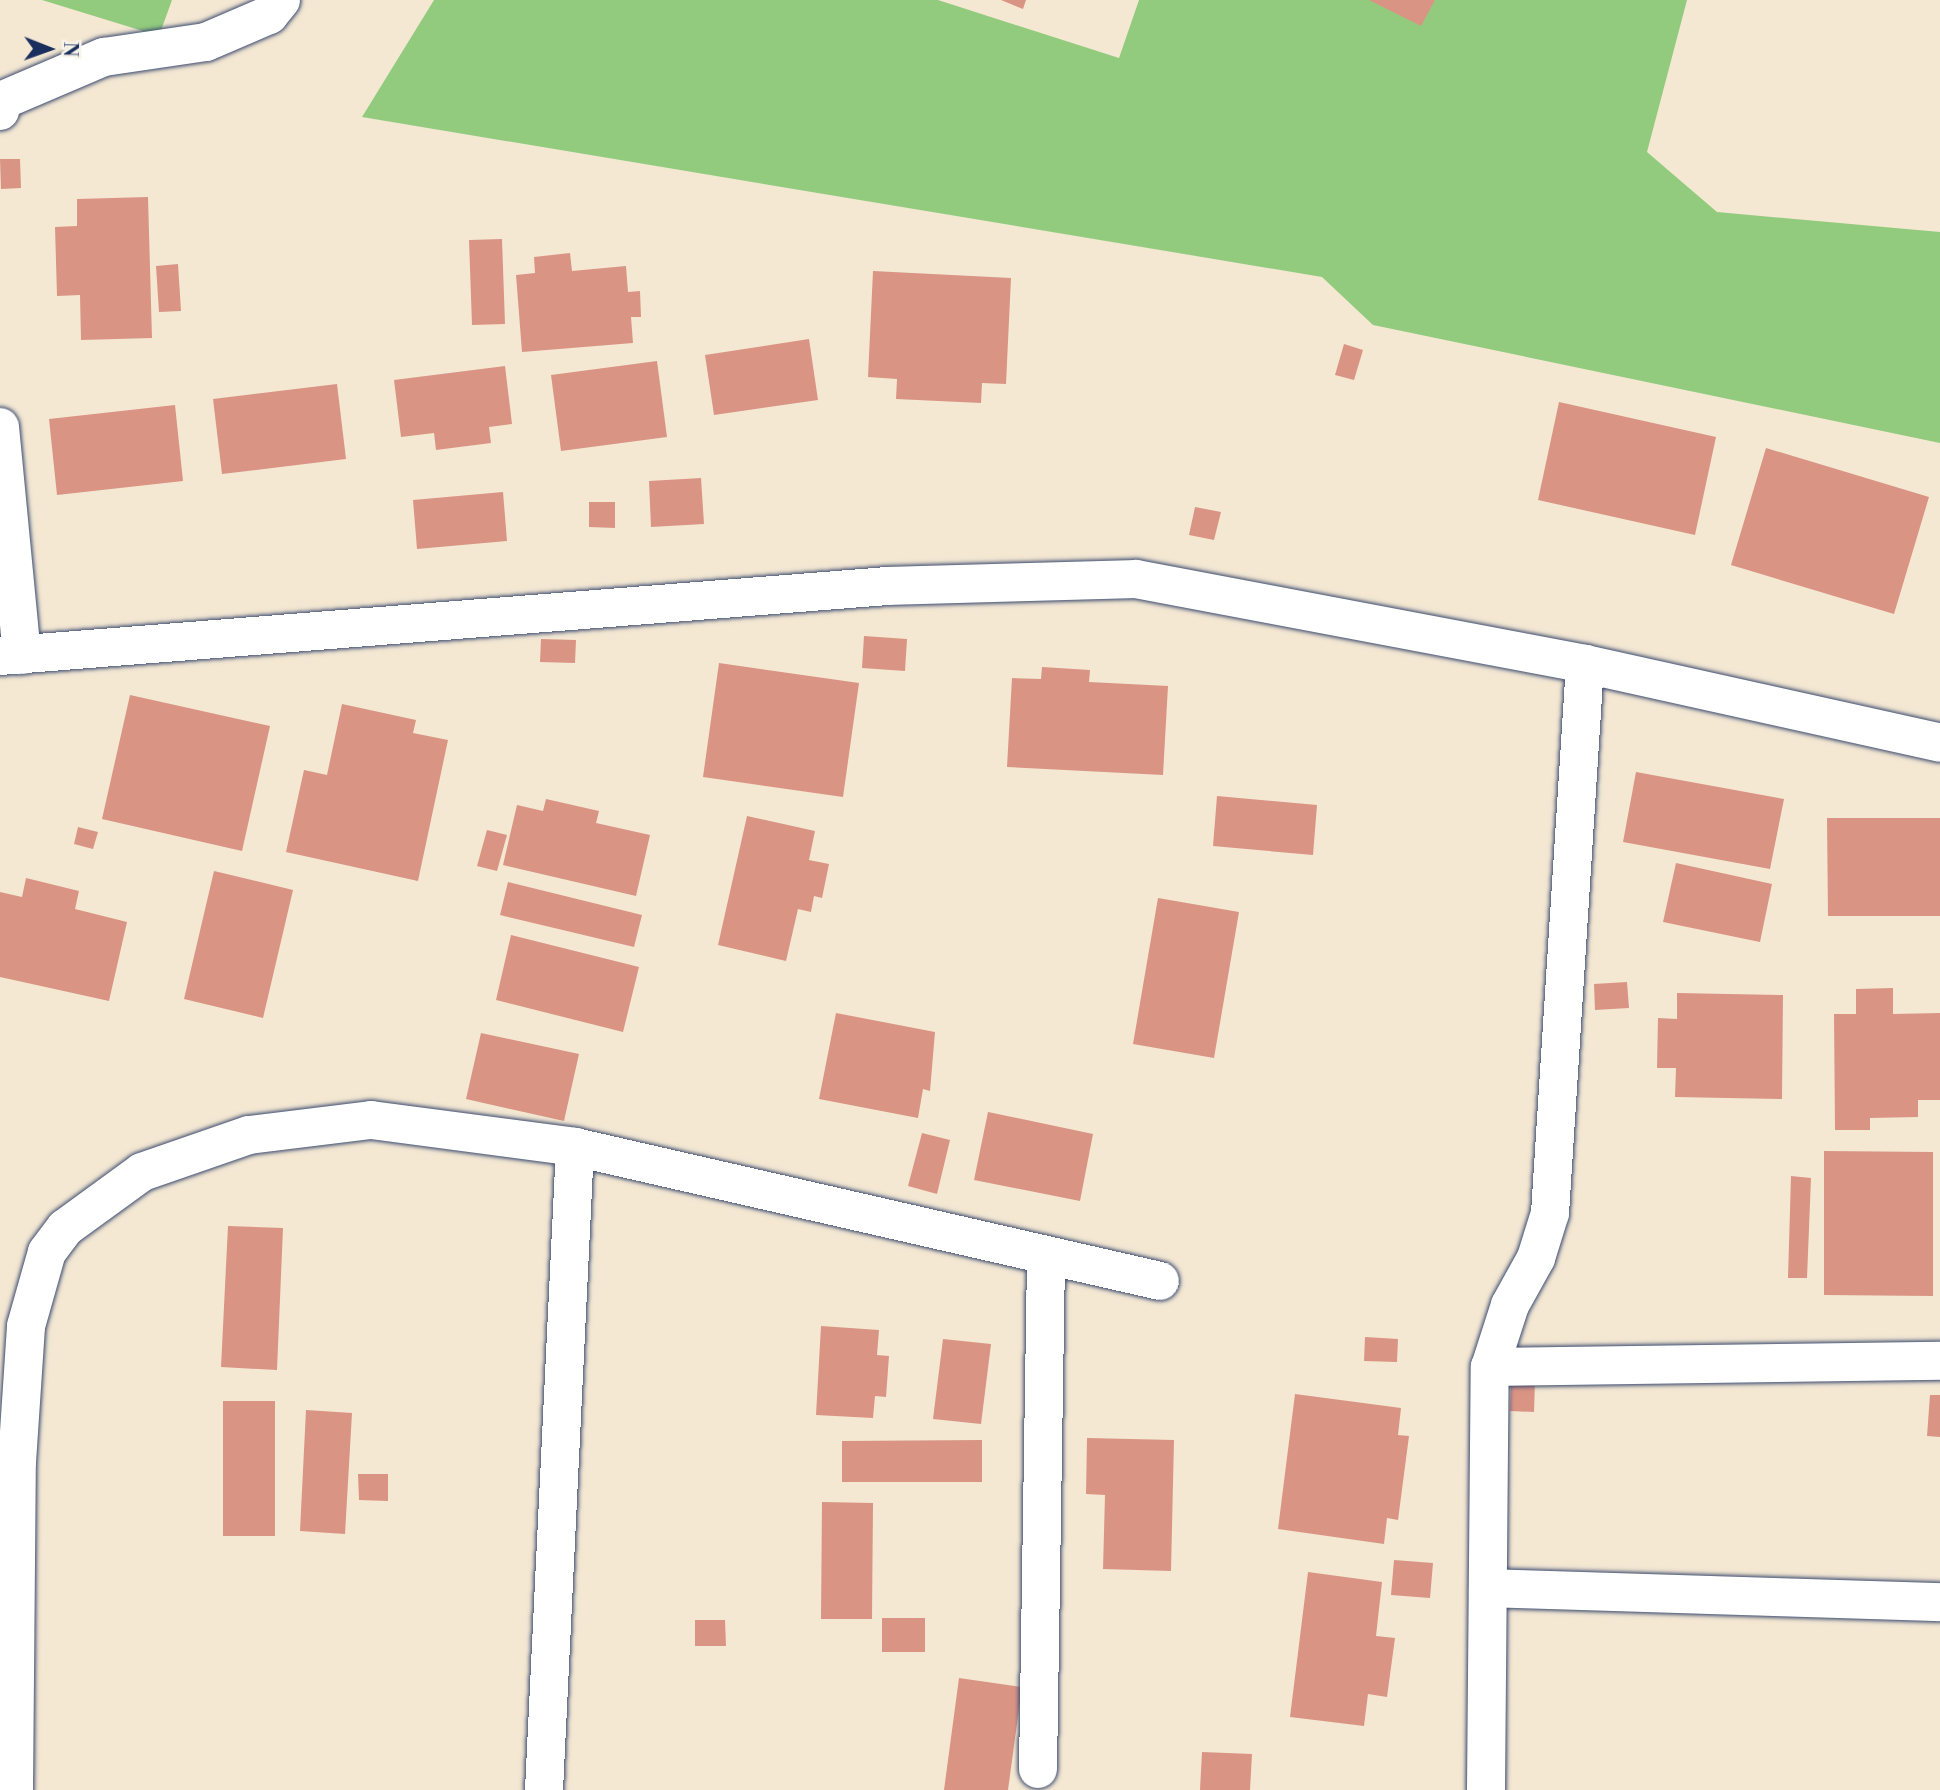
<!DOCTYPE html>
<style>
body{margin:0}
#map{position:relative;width:1940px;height:1790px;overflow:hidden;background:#f4e8d3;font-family:"Libre Bodoni",serif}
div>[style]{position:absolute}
.green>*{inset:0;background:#92cb7e}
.building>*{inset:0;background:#da9484}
.roads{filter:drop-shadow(0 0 2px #3c4b70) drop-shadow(0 0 2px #3c4b70)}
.minor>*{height:38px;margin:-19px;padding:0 19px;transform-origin:19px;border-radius:19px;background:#fff}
span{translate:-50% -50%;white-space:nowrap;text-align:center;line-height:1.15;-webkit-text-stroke:6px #f7f3e8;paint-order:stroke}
.north{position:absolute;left:14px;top:14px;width:70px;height:70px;-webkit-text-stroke:5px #f7f3e8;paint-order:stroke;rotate:91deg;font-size:19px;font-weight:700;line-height:28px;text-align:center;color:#1b2f5e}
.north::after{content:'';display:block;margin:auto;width:24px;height:32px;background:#1b2f5e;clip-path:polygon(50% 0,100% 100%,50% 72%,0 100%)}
</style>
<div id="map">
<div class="green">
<i style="clip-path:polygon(42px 0,172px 0,159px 36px)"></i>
<i style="clip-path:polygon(434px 0,938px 0,1119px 58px,1139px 0,1687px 0,1647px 152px,1717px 212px,1940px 232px,1940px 443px,1373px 325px,1322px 277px,362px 117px)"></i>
</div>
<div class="building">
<i style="clip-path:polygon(1001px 0,1026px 0,1023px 9px)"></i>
<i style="clip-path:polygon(1369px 0,1435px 0,1421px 26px)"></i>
<i style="clip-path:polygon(0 159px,20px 159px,21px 188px,1px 189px)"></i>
<i style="clip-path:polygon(148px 197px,152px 338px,81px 340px,80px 295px,57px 296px,55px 227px,77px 226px,77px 199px)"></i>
<i style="clip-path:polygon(502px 239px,505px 324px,472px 325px,469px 240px)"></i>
<i style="clip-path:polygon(570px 253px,572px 271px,626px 266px,628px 292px,640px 291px,641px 317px,631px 317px,633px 343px,522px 352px,516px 275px,535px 273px,534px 257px)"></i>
<i style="clip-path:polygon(178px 264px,181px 311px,159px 312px,156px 266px)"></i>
<i style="clip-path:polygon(873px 271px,1011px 278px,1006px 384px,982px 383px,981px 403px,896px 399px,897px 379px,868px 377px)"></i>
<i style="clip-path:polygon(809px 339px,818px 400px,714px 415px,705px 355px)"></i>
<i style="clip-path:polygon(1344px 344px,1363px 350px,1354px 380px,1335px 375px)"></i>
<i style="clip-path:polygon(657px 361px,667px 437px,561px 451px,551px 375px)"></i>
<i style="clip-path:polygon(505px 366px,512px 424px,489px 427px,491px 443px,436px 450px,434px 433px,401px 437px,394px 380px)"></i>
<i style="clip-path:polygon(337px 384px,346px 459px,222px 474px,213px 399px)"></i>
<i style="clip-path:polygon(1559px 402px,1716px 437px,1695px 535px,1538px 500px)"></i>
<i style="clip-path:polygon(175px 405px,183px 481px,57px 495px,49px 419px)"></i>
<i style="clip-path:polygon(1766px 448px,1929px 497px,1894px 614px,1731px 565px)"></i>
<i style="clip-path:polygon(701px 478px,704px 524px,651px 527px,649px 481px)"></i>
<i style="clip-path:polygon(503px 492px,507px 541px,417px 549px,413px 500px)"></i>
<i style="clip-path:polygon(589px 502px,615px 502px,615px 528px,589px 527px)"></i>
<i style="clip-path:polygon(1195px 507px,1221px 512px,1214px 540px,1189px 535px)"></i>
<i style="clip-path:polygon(864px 636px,907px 639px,905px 671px,862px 668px)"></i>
<i style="clip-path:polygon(541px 639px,576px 640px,575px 663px,540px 662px)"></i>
<i style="clip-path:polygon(719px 663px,859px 683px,843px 797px,703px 777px)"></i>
<i style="clip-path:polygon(1042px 667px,1090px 670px,1089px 682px,1168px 686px,1163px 775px,1007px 767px,1012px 678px,1041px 679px)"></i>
<i style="clip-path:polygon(130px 695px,270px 726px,242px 851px,102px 819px)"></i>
<i style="clip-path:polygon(342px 704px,416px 720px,413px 733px,448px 740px,418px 881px,286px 852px,304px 770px,327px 775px)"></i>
<i style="clip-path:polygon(1636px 772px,1784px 799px,1770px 869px,1623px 842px)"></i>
<i style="clip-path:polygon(1217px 796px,1317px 805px,1313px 855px,1213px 846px)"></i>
<i style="clip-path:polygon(546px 799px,599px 811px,596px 823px,650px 835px,636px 896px,503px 865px,517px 805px,543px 811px)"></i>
<i style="clip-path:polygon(747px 816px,815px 831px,809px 860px,829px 864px,822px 898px,814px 896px,811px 912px,798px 909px,786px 961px,718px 945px)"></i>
<i style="clip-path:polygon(1827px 818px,1940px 818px,1940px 916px,1828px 916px)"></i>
<i style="clip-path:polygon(78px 827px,98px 832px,93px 849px,74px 844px)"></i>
<i style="clip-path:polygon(487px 830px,507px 835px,497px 871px,477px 866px)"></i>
<i style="clip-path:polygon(1676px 863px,1772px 884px,1760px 942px,1663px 922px)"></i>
<i style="clip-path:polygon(214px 871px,293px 890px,263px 1018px,184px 999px)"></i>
<i style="clip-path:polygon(26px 878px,79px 891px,75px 909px,127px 922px,109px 1001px,0 977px,0 892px,22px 897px)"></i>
<i style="clip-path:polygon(508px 882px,642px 915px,634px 947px,500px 915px)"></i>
<i style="clip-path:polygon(1158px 898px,1239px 912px,1214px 1058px,1133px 1044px)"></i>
<i style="clip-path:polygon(511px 935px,639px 967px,623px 1032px,496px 1000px)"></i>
<i style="clip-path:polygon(1627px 982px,1629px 1008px,1595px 1010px,1594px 984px)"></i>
<i style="clip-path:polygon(1893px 988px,1893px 1014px,1940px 1013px,1940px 1100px,1918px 1100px,1918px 1117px,1870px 1118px,1870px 1130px,1835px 1130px,1834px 1014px,1856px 1014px,1856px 989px)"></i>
<i style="clip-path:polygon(1677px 993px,1783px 995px,1782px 1099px,1675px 1097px,1676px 1068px,1657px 1068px,1658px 1018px,1677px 1019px)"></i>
<i style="clip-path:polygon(836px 1013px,935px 1032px,930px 1091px,923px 1089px,918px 1118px,819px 1099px)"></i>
<i style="clip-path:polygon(481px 1033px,579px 1054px,564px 1121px,466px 1099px)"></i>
<i style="clip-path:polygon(988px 1112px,1093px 1134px,1080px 1201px,974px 1180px)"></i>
<i style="clip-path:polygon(922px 1133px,950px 1140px,937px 1194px,908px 1186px)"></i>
<i style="clip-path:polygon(1824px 1151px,1933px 1152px,1933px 1296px,1824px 1295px)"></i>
<i style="clip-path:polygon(1791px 1176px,1811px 1178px,1807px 1278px,1788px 1278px)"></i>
<i style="clip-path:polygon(228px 1226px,283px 1228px,277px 1370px,221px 1367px)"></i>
<i style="clip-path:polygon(821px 1326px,879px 1330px,877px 1355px,889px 1356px,886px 1397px,875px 1396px,873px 1418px,816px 1415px)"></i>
<i style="clip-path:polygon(1365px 1337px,1398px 1339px,1397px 1362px,1364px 1361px)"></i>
<i style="clip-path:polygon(943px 1339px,991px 1344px,981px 1424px,933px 1419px)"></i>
<i style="clip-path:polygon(1511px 1381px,1535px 1381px,1534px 1412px,1510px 1411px)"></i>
<i style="clip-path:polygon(1295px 1394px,1401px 1408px,1398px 1435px,1409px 1436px,1398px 1520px,1387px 1518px,1384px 1544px,1278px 1529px)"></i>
<i style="clip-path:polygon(1930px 1395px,1940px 1395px,1940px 1437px,1927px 1436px)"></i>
<i style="clip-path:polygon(223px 1401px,275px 1401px,275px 1536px,223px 1536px)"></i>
<i style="clip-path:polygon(306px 1410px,352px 1413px,345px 1534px,300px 1531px)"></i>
<i style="clip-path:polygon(1087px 1438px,1174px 1440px,1171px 1571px,1103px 1569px,1105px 1495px,1086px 1494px)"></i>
<i style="clip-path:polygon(982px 1440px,982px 1482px,842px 1482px,842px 1441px)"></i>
<i style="clip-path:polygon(358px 1474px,388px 1474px,388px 1501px,359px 1500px)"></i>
<i style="clip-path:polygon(822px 1502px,873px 1503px,872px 1619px,821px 1619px)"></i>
<i style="clip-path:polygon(1394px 1560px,1433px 1563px,1430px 1598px,1391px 1595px)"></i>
<i style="clip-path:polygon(1308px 1572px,1382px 1582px,1376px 1636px,1395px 1638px,1387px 1697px,1368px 1694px,1364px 1726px,1290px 1717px)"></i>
<i style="clip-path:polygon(882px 1618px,925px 1618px,925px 1652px,882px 1652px)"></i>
<i style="clip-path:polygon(695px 1620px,725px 1620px,726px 1646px,695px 1646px)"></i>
<i style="clip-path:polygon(959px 1678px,1022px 1687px,1008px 1790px,944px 1790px)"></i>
<i style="clip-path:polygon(1202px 1752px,1252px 1754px,1250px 1790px,1200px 1790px)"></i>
</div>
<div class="roads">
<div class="minor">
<i style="left:0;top:111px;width:11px;rotate:-75deg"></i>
<i style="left:3px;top:100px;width:110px;rotate:-23.1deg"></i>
<i style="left:104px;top:57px;width:103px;rotate:-8.4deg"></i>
<i style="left:206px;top:42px;width:69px;rotate:-23.2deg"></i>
<i style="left:269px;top:15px;width:19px;rotate:-51deg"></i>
<i style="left:0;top:427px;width:229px;rotate:84.5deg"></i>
<i style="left:0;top:656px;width:890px;rotate:-4.51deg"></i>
<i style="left:887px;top:586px;width:249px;rotate:-1.6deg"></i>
<i style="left:1136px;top:579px;width:457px;rotate:10.7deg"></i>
<i style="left:1585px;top:664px;width:364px;rotate:12.5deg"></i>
<i style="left:1490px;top:1367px;width:450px;rotate:-0.8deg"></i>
<i style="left:1488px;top:1588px;width:452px;rotate:1.8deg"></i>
<i style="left:1038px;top:1769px;width:511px;rotate:-89.1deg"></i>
<i style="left:14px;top:1790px;width:328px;rotate:-89.5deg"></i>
<i style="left:17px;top:1462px;width:136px;rotate:-86.2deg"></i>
<i style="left:26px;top:1326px;width:77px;rotate:-74.2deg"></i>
<i style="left:47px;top:1252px;width:30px;rotate:-53deg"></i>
<i style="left:65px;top:1228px;width:95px;rotate:-36deg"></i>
<i style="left:142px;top:1172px;width:113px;rotate:-19.1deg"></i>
<i style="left:249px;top:1135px;width:123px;rotate:-7deg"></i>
<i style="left:371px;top:1120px;width:206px;rotate:7.5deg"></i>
<i style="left:575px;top:1147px;width:600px;rotate:12.9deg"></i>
<i style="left:544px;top:1790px;width:644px;rotate:-87.24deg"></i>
<i style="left:1486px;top:1790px;width:423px;rotate:-89.5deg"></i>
<i style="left:1490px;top:1367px;width:65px;rotate:-72.1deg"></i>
<i style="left:1510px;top:1305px;width:54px;rotate:-61deg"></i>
<i style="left:1536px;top:1258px;width:47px;rotate:-72.7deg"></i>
<i style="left:1550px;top:1213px;width:550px;rotate:-86.35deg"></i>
</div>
</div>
<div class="north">N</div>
</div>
